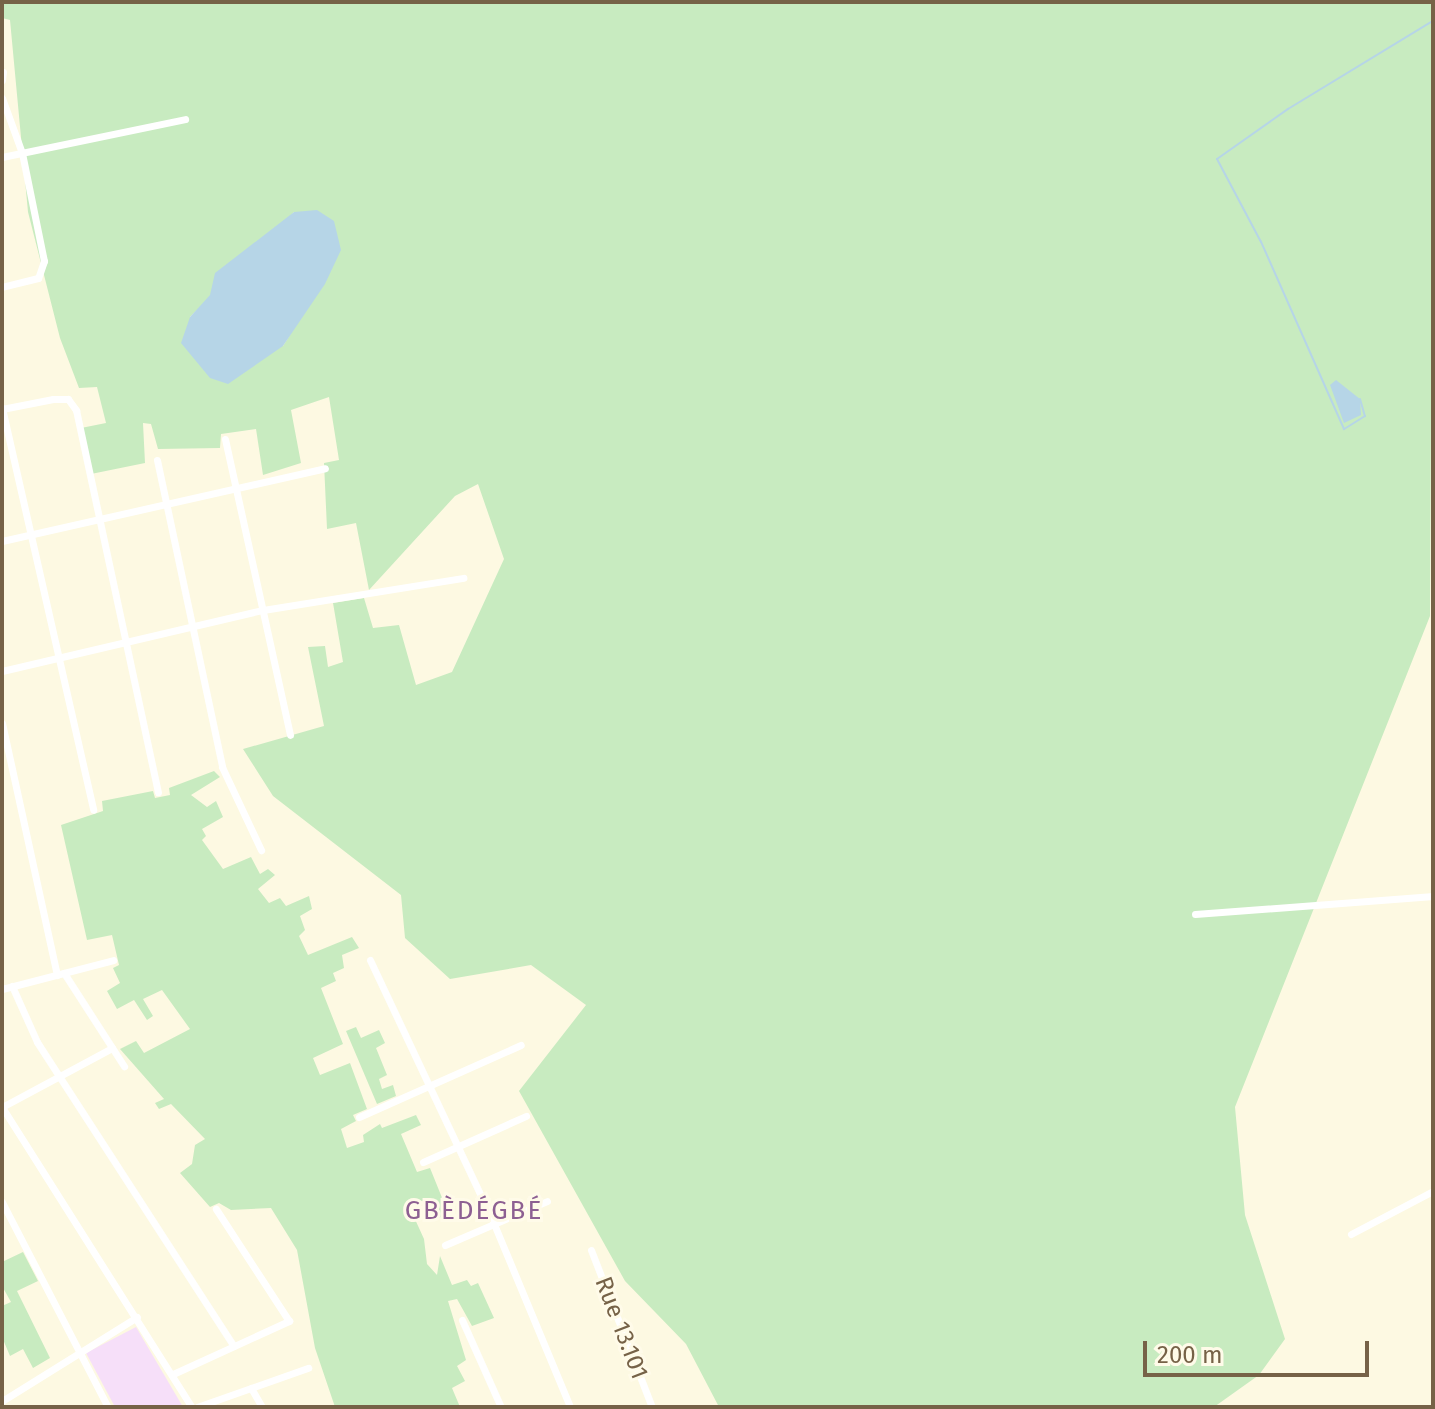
<!DOCTYPE html>
<meta charset="utf-8">
<style>
body{margin:0}
#map{position:relative;width:1435px;height:1409px;overflow:hidden;background:#fdf9e2;font-family:"Fira Sans",sans-serif}
div>[style]{position:absolute}
.education>*{inset:0;background:#f6dff9}
.green>*{inset:0;background:#c8ebc0}
.water>*{inset:0;background:#b6d5e7}
.stream>*{height:2px;margin:-1px;padding:0 1px;transform-origin:1px;border-radius:1px;background:#b6d5e7}
.minor>*{height:7px;margin:-3.5px;padding:0 3.5px;transform-origin:3.5px;border-radius:3.5px;background:#fff}
span{translate:-50% -50%;white-space:nowrap;text-align:center;line-height:1.15;-webkit-text-stroke:6px #fffbe9;paint-order:stroke}
.street-label{font-size:24px;color:#766247}
.neighbourhood-label{font-size:26px;color:#8d5f92;letter-spacing:2px}
.frame{position:absolute;inset:0;border:4px solid #766247;pointer-events:none}
.scale{position:absolute;left:1143px;top:1341px;width:226px;height:36px;box-sizing:border-box;border:4px solid #766247;border-top:0;padding-left:10px;font-size:24px;line-height:28px;white-space:nowrap;color:#766247;-webkit-text-stroke:6px #fffbe9;paint-order:stroke}
</style>
<div id="map">
<div class="education">
<i style="clip-path:polygon(136px 1327px,183px 1407px,115px 1407px,86px 1353px)"></i>
</div>
<div class="green">
<i style="clip-path:polygon(evenodd,2px 2px,1433px 2px,1430px 616px,1235px 1107px,1245px 1215px,1285px 1339px,1259px 1375px,1214px 1407px,719px 1407px,686px 1344px,625px 1281px,519px 1091px,586px 1005px,531px 965px,450px 979px,405px 938px,401px 895px,273px 796px,243px 749px,324px 726px,308px 647px,325px 646px,328px 667px,343px 662px,333px 603px,364px 598px,373px 628px,399px 625px,416px 685px,452px 672px,504px 559px,478px 484px,455px 496px,369px 590px,356px 523px,327px 529px,324px 463px,339px 460px,329px 397px,291px 410px,301px 463px,263px 475px,256px 429px,221px 434px,220px 448px,158px 449px,151px 424px,143px 423px,145px 463px,91px 474px,81px 428px,106px 423px,97px 387px,79px 388px,60px 338px,28px 212px,10px 20px,2px 18px,2px 2px,294px 212px,300px 319px,283px 346px,190px 317px,294px 212px)"></i>
<i style="clip-path:polygon(214px 771px,220px 777px,191px 795px,207px 807px,216px 801px,223px 817px,202px 829px,206px 836px,202px 840px,223px 869px,251px 857px,260px 874px,268px 869px,275px 875px,258px 889px,269px 903px,280px 898px,286px 906px,309px 896px,312px 909px,300px 916px,305px 930px,299px 936px,308px 955px,352px 937px,359px 948px,342px 955px,344px 968px,333px 973px,336px 981px,321px 988px,343px 1044px,313px 1058px,320px 1075px,350px 1063px,367px 1109px,353px 1115px,356px 1121px,341px 1129px,347px 1148px,364px 1142px,363px 1135px,380px 1124px,382px 1128px,416px 1115px,421px 1125px,401px 1134px,417px 1172px,430px 1168px,449px 1215px,438px 1218px,427px 1199px,409px 1206px,424px 1239px,427px 1264px,437px 1275px,440px 1256px,452px 1285px,467px 1280px,471px 1286px,478px 1283px,494px 1318px,472px 1326px,457px 1299px,448px 1301px,466px 1360px,457px 1366px,465px 1381px,452px 1388px,460px 1407px,335px 1407px,315px 1348px,297px 1250px,271px 1208px,231px 1210px,219px 1203px,210px 1207px,180px 1173px,192px 1164px,195px 1145px,205px 1139px,171px 1104px,159px 1109px,155px 1103px,164px 1099px,120px 1049px,136px 1041px,144px 1053px,190px 1029px,162px 990px,143px 999px,153px 1016px,147px 1020px,134px 1000px,117px 1009px,107px 991px,120px 983px,113px 968px,119px 965px,112px 935px,87px 940px,61px 825px,103px 811px,102px 801px,153px 791px,155px 798px,170px 795px,169px 788px)"></i>
<i style="clip-path:polygon(356px 1027px,361px 1038px,379px 1030px,385px 1043px,376px 1048px,387px 1075px,379px 1079px,382px 1089px,393px 1085px,396px 1096px,377px 1104px,346px 1031px)"></i>
<i style="clip-path:polygon(23px 1252px,38px 1281px,17px 1291px,50px 1358px,33px 1368px,23px 1349px,10px 1356px,2px 1337px,2px 1306px,11px 1302px,2px 1286px,2px 1262px)"></i>
</div>
<div class="water">
<i style="clip-path:polygon(317px 210px,334px 221px,341px 250px,325px 284px,283px 346px,228px 384px,210px 378px,181px 343px,190px 317px,210px 295px,215px 273px,294px 212px)"></i>
<i style="clip-path:polygon(1336px 380px,1360px 399px,1361px 415px,1344px 423px,1330px 385px)"></i>
</div>
<div class="stream">
<i style="left:1360px;top:399px;width:18px;rotate:74deg"></i>
<i style="left:1365px;top:416px;width:25px;rotate:148deg"></i>
<i style="left:1344px;top:429px;width:205px;rotate:-113.9deg"></i>
<i style="left:1261px;top:242px;width:94px;rotate:-117.9deg"></i>
<i style="left:1217px;top:159px;width:87px;rotate:-35.2deg"></i>
<i style="left:1288px;top:109px;width:170px;rotate:-31.3deg"></i>
</div>
<div class="minor">
<i style="left:2px;top:80px;width:8px;rotate:-83deg"></i>
<i style="left:2px;top:98px;width:59px;rotate:70deg"></i>
<i style="left:22px;top:153px;width:110px;rotate:78.5deg"></i>
<i style="left:44px;top:261px;width:18px;rotate:109deg"></i>
<i style="left:38px;top:278px;width:37px;rotate:166deg"></i>
<i style="left:2px;top:157px;width:187px;rotate:-11.7deg"></i>
<i style="left:2px;top:408px;width:412px;rotate:77.2deg"></i>
<i style="left:2px;top:409px;width:52px;rotate:-11.1deg"></i>
<i style="left:53px;top:399px;width:15px"></i>
<i style="left:68px;top:399px;width:14px;rotate:54deg"></i>
<i style="left:76px;top:410px;width:391px;rotate:77.9deg"></i>
<i style="left:225px;top:439px;width:303px;rotate:77.6deg"></i>
<i style="left:157px;top:460px;width:314px;rotate:78deg"></i>
<i style="left:222px;top:767px;width:92px;rotate:64.8deg"></i>
<i style="left:2px;top:541px;width:331px;rotate:-12.7deg"></i>
<i style="left:2px;top:671px;width:268px;rotate:-13.2deg"></i>
<i style="left:263px;top:610px;width:203px;rotate:-9.1deg"></i>
<i style="left:2px;top:723px;width:258px;rotate:77.7deg"></i>
<i style="left:1195px;top:914px;width:239px;rotate:-4.3deg"></i>
<i style="left:370px;top:960px;width:292px;rotate:64.8deg"></i>
<i style="left:494px;top:1224px;width:198px;rotate:67.4deg"></i>
<i style="left:64px;top:973px;width:111px;rotate:57.2deg"></i>
<i style="left:12px;top:986px;width:61px;rotate:65.9deg"></i>
<i style="left:37px;top:1042px;width:362px;rotate:57.1deg"></i>
<i style="left:2px;top:989px;width:115px;rotate:-14.6deg"></i>
<i style="left:2px;top:1107px;width:355px;rotate:57.7deg"></i>
<i style="left:2px;top:1107px;width:125px;rotate:-28.2deg"></i>
<i style="left:359px;top:1117px;width:177px;rotate:-24deg"></i>
<i style="left:423px;top:1162px;width:113px;rotate:-24.1deg"></i>
<i style="left:2px;top:1202px;width:231px;rotate:62.7deg"></i>
<i style="left:1351px;top:1234px;width:93px;rotate:-27.7deg"></i>
<i style="left:445px;top:1245px;width:111px;rotate:-23.3deg"></i>
<i style="left:591px;top:1250px;width:168px;rotate:68.8deg"></i>
<i style="left:462px;top:1320px;width:95px;rotate:65.9deg"></i>
<i style="left:173px;top:1374px;width:128px;rotate:-24.6deg"></i>
<i style="left:289px;top:1321px;width:134px;rotate:-123.1deg"></i>
<i style="left:251px;top:1388px;width:22px;rotate:60deg"></i>
<i style="left:2px;top:1401px;width:159px;rotate:-31.9deg"></i>
<i style="left:197px;top:1407px;width:118px;rotate:-19.4deg"></i>
</div>
<div class="street-label">
<span style="left:621px;top:1328px;rotate:69deg">Rue 13.101</span>
</div>
<div class="neighbourhood-label">
<span style="left:474px;top:1211px">GBÈDÉGBÉ</span>
</div>
<div class="frame"></div>
<div class="scale">200 m</div>
</div>
